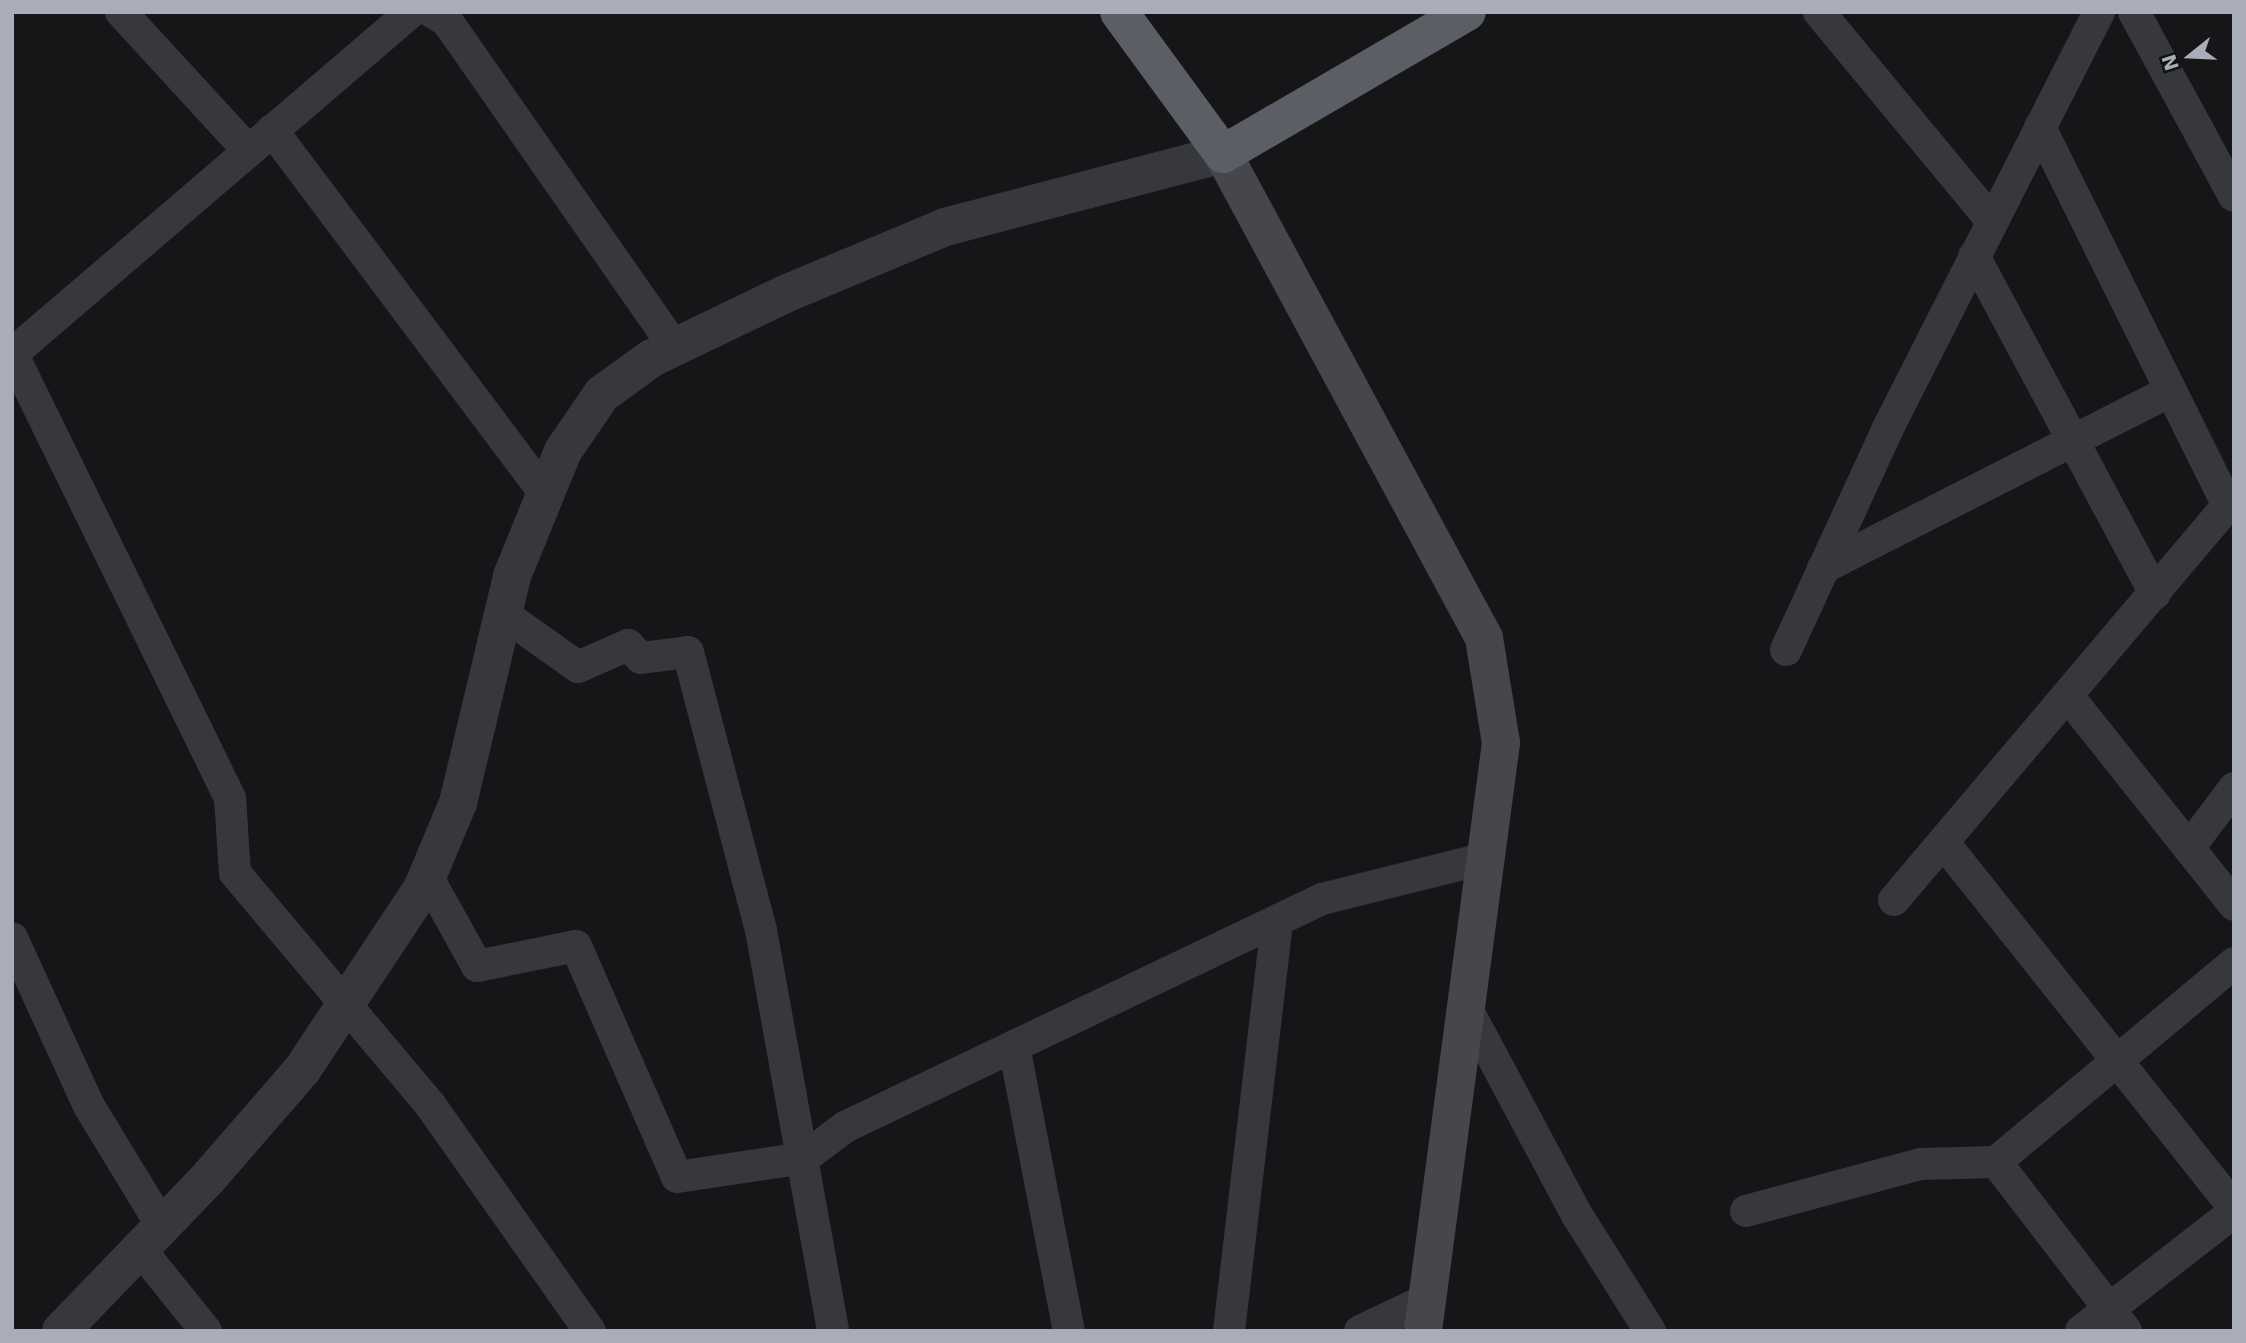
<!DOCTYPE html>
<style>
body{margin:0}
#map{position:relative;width:2246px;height:1343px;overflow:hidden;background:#161618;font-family:"DejaVu Sans",sans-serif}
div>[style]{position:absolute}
.minor>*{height:32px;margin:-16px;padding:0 16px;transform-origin:16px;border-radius:16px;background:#37383d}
.tertiary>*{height:38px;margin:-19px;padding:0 19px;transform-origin:19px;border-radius:19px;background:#37383d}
.secondary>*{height:38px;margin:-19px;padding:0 19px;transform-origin:19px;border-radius:19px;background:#45474d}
.trunk>*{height:38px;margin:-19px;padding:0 19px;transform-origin:19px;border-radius:19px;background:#5b5e65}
span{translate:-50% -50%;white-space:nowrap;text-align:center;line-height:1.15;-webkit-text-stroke:5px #111113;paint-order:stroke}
.frame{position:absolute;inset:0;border:14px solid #a8adb8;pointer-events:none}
.north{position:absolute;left:2155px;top:21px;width:70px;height:70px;-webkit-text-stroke:5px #111113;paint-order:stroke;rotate:252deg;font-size:19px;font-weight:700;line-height:28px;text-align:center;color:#a8adb8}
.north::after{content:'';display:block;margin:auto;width:24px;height:32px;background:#a8adb8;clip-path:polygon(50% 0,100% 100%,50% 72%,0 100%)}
</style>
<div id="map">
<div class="minor">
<i style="left:121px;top:12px;width:188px;rotate:47.4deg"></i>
<i style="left:432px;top:12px;width:17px;rotate:31deg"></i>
<i style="left:447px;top:21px;width:397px;rotate:55.1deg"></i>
<i style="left:1819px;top:12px;width:271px;rotate:50.4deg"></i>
<i style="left:2134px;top:12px;width:209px;rotate:61.5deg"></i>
<i style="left:2040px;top:127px;width:422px;rotate:63.6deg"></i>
<i style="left:272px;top:130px;width:455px;rotate:53.1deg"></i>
<i style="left:1974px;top:256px;width:383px;rotate:61.8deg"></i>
<i style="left:12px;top:353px;width:496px;rotate:63.9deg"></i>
<i style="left:230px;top:798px;width:75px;rotate:86.2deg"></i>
<i style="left:235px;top:873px;width:304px;rotate:49.9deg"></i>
<i style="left:431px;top:1106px;width:276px;rotate:54.8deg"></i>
<i style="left:12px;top:354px;width:526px;rotate:-40.6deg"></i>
<i style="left:1823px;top:568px;width:390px;rotate:-27deg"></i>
<i style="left:502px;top:613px;width:93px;rotate:35.4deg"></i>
<i style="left:578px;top:667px;width:55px;rotate:-23.7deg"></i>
<i style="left:628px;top:645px;width:18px;rotate:45deg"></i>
<i style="left:641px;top:658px;width:47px;rotate:-7.3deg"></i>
<i style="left:688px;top:652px;width:287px;rotate:75.3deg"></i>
<i style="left:761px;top:930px;width:407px;rotate:79.8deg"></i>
<i style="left:1786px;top:650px;width:242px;rotate:-65.3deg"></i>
<i style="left:1887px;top:430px;width:469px;rotate:-63.1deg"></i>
<i style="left:2068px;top:696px;width:267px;rotate:51.5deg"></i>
<i style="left:1944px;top:843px;width:466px;rotate:51.5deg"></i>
<i style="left:2189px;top:848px;width:75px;rotate:-53.1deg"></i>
<i style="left:427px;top:876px;width:103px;rotate:60.9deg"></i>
<i style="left:477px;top:966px;width:101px;rotate:-11.4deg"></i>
<i style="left:576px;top:946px;width:252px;rotate:66.4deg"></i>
<i style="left:677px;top:1177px;width:128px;rotate:-8.5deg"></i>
<i style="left:804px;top:1158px;width:51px;rotate:-37.1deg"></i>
<i style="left:845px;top:1127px;width:529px;rotate:-25.55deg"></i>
<i style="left:1322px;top:899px;width:169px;rotate:-14deg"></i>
<i style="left:1894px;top:900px;width:527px;rotate:-49.78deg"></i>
<i style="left:12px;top:938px;width:185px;rotate:65.4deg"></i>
<i style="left:89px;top:1106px;width:140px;rotate:58.7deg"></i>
<i style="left:1467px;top:1009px;width:234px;rotate:61.9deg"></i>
<i style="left:1577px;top:1215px;width:137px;rotate:57.8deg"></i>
<i style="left:1014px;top:1046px;width:290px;rotate:79.1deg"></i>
<i style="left:1996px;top:1162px;width:213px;rotate:52.4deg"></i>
<i style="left:1746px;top:1211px;width:180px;rotate:-15.1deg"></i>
<i style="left:1920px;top:1164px;width:76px;rotate:-1.5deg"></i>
<i style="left:1996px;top:1162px;width:310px;rotate:-39.9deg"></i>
<i style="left:140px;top:1249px;width:105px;rotate:51.2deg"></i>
<i style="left:1229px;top:1331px;width:413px;rotate:-83.3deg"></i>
<i style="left:1360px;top:1331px;width:75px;rotate:-25.2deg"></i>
<i style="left:2081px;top:1331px;width:194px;rotate:-37.9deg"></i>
</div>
<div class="tertiary">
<i style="left:61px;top:1331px;width:214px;rotate:-46.1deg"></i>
<i style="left:209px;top:1177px;width:142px;rotate:-49deg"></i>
<i style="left:302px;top:1070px;width:217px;rotate:-56.5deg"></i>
<i style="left:422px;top:889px;width:93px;rotate:-67.3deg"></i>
<i style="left:458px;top:803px;width:233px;rotate:-76.6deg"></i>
<i style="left:512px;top:576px;width:135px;rotate:-67.8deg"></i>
<i style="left:563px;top:451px;width:69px;rotate:-55.6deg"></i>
<i style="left:602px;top:394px;width:62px;rotate:-35.8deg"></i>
<i style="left:652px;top:358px;width:148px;rotate:-25.7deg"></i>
<i style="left:785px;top:294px;width:173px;rotate:-22.7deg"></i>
<i style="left:945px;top:227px;width:287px;rotate:-14.7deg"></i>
</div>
<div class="secondary">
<i style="left:1223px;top:154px;width:550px;rotate:61.66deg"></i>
<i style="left:1484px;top:638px;width:106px;rotate:80.8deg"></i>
<i style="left:1501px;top:743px;width:593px;rotate:97.56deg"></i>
</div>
<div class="trunk">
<i style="left:1119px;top:12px;width:176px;rotate:53.8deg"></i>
<i style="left:1223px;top:154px;width:282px;rotate:-30.2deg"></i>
</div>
<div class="frame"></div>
<div class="north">N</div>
</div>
